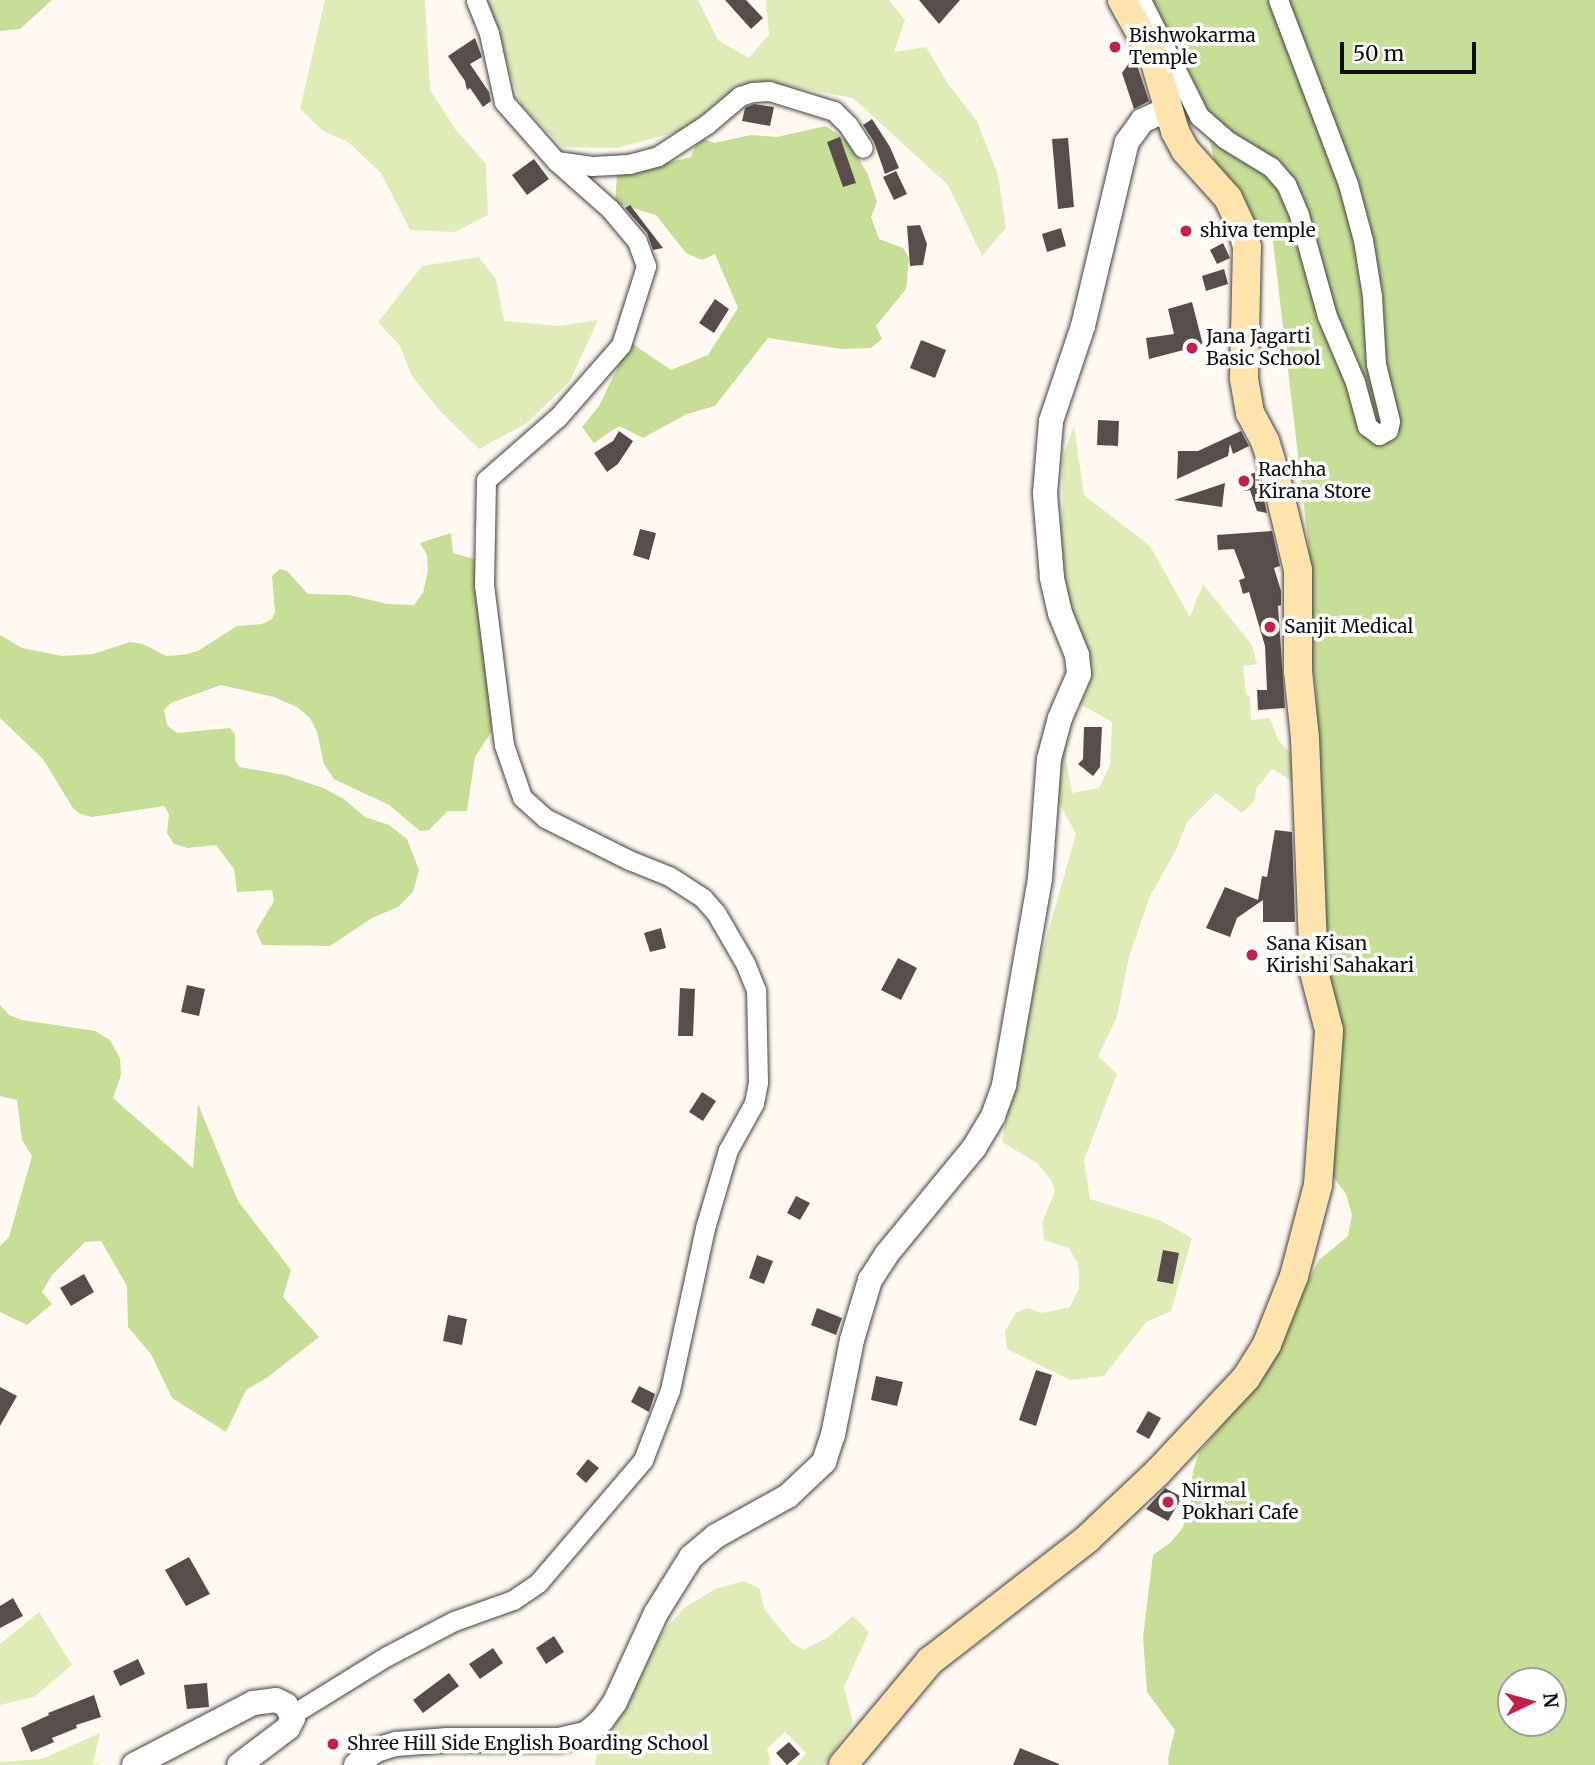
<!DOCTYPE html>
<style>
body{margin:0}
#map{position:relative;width:1595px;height:1765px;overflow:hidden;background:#fff9f1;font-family:Merriweather,serif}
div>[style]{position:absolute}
.green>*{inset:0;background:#dfecb8}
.forest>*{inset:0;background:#c7de96}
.building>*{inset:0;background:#594d4b}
.roads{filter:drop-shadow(0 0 2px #424242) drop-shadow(0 0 2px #424242)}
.minor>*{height:19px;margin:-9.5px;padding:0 9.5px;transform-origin:9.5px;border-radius:9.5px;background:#fff}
.tertiary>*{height:24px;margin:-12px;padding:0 12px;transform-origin:12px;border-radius:12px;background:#fff}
.secondary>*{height:28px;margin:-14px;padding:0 14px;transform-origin:14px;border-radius:14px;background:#ffe3ac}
.dots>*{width:19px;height:19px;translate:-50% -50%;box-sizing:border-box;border:4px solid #fff;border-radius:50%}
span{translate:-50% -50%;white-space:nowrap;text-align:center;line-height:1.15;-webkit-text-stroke:7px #fff;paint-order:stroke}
.poi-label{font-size:19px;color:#0f0f0f}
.left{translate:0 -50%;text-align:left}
.north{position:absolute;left:1497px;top:1667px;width:70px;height:70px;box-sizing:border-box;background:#fff;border:2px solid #9f9f9f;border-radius:50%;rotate:85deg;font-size:19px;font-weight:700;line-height:28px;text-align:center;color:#0f0f0f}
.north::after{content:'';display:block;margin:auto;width:24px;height:32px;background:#c81e4d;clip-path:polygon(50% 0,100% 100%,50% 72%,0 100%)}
.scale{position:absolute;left:1340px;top:42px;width:136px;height:32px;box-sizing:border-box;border:4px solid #0f0f0f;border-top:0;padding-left:9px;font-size:21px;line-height:24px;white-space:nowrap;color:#0f0f0f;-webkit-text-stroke:5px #fff;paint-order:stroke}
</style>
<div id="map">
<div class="green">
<i style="clip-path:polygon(325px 0,425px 0,430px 90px,456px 130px,486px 164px,488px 215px,455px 232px,410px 230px,381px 173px,348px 142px,323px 131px,300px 109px)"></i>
<i style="clip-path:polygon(485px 0,698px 0,718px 40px,749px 58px,769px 34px,766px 0,889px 0,905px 20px,894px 52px,926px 47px,948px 84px,977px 121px,998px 175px,1006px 228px,982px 256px,948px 185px,853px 98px,778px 84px,742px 84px,681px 131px,617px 148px,563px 147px,521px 105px)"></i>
<i style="clip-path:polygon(479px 257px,496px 279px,504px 321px,559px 326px,598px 320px,570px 381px,527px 423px,479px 449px,439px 410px,412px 376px,400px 346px,378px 322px,422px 266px)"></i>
<i style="clip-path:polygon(1074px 426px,1084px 495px,1150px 546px,1190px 617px,1203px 584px,1252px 645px,1257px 664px,1243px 666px,1246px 695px,1250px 696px,1251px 720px,1270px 718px,1278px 740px,1297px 760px,1299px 785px,1272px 769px,1256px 789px,1255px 800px,1242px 813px,1216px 793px,1187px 822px,1176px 850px,1150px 896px,1129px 957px,1117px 1017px,1098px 1056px,1117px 1074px,1084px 1160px,1090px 1199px,1159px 1220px,1192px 1238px,1171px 1311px,1146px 1322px,1104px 1376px,1070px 1380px,1007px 1349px,1005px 1331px,1016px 1313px,1027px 1308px,1042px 1313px,1070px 1307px,1079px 1288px,1079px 1276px,1078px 1265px,1069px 1248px,1044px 1240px,1042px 1223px,1055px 1191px,1051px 1180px,1037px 1163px,1002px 1142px,1020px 1031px,1076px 834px,1060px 805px,1052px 778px,1069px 714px,1066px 759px,1072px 793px,1099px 788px,1110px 765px,1112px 722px,1080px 704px,1090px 682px,1077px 624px,1062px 581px,1058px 549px,1063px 506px,1062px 459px)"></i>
<i style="clip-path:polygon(744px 1581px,760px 1589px,764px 1609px,792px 1643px,803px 1650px,827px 1638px,853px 1616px,869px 1632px,844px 1687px,853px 1722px,824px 1765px,796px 1765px,806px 1753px,785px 1732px,767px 1749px,771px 1763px,767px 1765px,595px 1765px,598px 1747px,616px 1720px,646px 1651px,684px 1608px,715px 1589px)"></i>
<i style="clip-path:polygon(39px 1612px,72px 1665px,34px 1697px,0 1705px,0 1644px)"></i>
<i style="clip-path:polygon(100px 1733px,93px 1763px,100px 1765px,0 1765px,0 1762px,42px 1759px)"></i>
</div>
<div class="forest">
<i style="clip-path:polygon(0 0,52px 0,20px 29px,0 31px)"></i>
<i style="clip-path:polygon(evenodd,1152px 0,1595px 0,1595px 1765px,1169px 1765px,1168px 1758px,1175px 1730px,1147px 1692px,1143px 1637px,1153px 1555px,1171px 1542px,1182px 1529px,1188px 1515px,1193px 1471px,1199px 1453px,1255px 1386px,1319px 1260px,1348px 1236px,1352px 1215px,1346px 1194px,1333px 1176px,1328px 1153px,1333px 1001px,1322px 900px,1316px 691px,1311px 656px,1312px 575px,1272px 233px,1247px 224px,1214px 160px,1199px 92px,1152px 0,1511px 1681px,1553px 1681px,1553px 1723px,1511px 1723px,1511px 1681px)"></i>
<i style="clip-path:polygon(826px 126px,850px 143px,868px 175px,877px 202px,871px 217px,879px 239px,903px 248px,909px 258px,906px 289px,876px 326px,882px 339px,871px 348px,842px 349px,768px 338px,715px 406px,687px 414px,643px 438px,619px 426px,594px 443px,582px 427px,599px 406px,630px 342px,671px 370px,708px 355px,738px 308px,715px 254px,702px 260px,686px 253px,656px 215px,615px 203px,617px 175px,691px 157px,699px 137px,714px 143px,751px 135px,777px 137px)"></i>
<i style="clip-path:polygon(451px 533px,453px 553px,477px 560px,492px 731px,475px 757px,467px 811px,448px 811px,429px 830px,420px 831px,389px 805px,334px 779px,324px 764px,317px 732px,310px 718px,297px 707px,274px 697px,221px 685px,171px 703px,164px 710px,167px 725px,177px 733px,230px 728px,235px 734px,235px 760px,239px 767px,285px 775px,323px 788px,344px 799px,365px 817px,389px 825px,407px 839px,419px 870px,413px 892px,398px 907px,372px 918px,330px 946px,262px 945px,256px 931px,274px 901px,272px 890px,237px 892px,234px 869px,216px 845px,188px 848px,174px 844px,167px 833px,169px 814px,164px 806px,92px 817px,80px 814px,73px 808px,43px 759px,0 718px,0 635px,22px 648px,62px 656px,93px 654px,130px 642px,143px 644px,166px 656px,182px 655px,198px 651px,237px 626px,262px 624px,272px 619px,275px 612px,272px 576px,280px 569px,287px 571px,308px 594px,349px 595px,388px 604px,414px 605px,423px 593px,428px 570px,427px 555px,420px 543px)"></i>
<i style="clip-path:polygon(0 1005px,9px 1015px,22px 1020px,95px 1031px,110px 1040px,120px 1058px,121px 1075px,113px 1098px,193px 1168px,198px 1104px,238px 1201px,291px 1270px,283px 1297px,319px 1337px,268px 1377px,246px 1390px,226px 1432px,172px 1398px,151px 1354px,128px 1327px,127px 1286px,101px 1241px,85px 1242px,52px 1275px,42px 1292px,52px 1304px,27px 1325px,0 1312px,0 1246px,9px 1237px,32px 1156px,22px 1140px,17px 1100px,0 1096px)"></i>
</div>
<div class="building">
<i style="clip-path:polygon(725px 0,746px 0,763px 18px,751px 29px)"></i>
<i style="clip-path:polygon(919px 0,960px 0,939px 24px)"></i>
<i style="clip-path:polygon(475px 38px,482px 57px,470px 64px,489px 92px,491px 101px,483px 107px,470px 88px,467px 90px,465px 81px,448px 56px)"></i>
<i style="clip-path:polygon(1134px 56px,1149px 101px,1134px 109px,1122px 73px)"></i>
<i style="clip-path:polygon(754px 104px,774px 107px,770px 126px,742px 121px,745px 108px)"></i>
<i style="clip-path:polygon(872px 119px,890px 147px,899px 168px,885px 174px,874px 142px,863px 125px)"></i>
<i style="clip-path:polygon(840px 137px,856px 183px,843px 187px,827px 142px)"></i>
<i style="clip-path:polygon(1068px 138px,1074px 207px,1058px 209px,1052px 139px)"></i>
<i style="clip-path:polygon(534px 159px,549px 179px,527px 195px,512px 175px)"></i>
<i style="clip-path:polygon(896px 171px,907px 194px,894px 200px,883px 177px)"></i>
<i style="clip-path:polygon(630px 205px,663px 248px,653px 250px,647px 233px,625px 208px)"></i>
<i style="clip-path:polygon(920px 225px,927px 244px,923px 265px,910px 266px,907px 226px)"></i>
<i style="clip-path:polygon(1061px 228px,1066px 246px,1047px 252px,1042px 234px)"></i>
<i style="clip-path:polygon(1223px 243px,1230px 258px,1217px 264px,1210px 250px)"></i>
<i style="clip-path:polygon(1224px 269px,1228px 284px,1206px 291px,1202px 276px)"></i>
<i style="clip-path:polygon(715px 299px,729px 309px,714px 333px,699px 323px)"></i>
<i style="clip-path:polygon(1192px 302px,1203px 345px,1149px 359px,1146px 338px,1174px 334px,1168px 309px)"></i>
<i style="clip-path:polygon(921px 340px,946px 350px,935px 378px,910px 368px)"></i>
<i style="clip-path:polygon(1098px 420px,1119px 421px,1118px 446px,1097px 445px)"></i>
<i style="clip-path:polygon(619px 431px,633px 441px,618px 464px,607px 472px,594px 453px,613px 441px)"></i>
<i style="clip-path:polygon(1241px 431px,1249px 446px,1233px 454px,1230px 444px,1228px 456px,1177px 479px,1178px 451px,1198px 451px)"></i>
<i style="clip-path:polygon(1257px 472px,1258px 474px,1267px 513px,1257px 511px,1250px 490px,1245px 491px,1241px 477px)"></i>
<i style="clip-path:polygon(1225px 483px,1222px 507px,1174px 500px)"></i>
<i style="clip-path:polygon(640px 529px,656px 533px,649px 560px,633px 555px)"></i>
<i style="clip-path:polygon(1272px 531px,1280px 566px,1274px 568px,1281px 591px,1281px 605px,1278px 606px,1285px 708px,1258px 710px,1257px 690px,1267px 690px,1265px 646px,1249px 592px,1243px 594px,1239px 580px,1245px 578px,1234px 549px,1218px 550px,1217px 535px)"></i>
<i style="clip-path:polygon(1084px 727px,1102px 727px,1100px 767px,1093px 776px,1078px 764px,1083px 759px)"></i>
<i style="clip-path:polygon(1275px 830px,1292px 832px,1295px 922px,1263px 922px,1263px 900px,1237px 918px,1230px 937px,1206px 928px,1225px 887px,1258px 900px,1262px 876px,1267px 877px)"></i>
<i style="clip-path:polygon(661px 928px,666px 948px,650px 952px,644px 933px)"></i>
<i style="clip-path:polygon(898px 958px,917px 968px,901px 1000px,881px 990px)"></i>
<i style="clip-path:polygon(187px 985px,205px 989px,199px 1016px,181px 1012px)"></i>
<i style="clip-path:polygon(680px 988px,695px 989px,693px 1036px,678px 1036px)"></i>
<i style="clip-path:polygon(702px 1092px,716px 1101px,703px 1121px,689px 1112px)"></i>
<i style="clip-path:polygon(796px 1196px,810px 1203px,800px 1220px,787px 1213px)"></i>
<i style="clip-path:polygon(1163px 1250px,1179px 1253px,1173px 1284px,1157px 1281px)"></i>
<i style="clip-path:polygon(757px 1255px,773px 1261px,764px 1284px,749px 1278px)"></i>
<i style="clip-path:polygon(84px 1274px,94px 1292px,71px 1306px,60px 1288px)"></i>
<i style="clip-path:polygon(817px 1308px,842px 1318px,836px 1335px,811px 1325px)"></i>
<i style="clip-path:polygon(448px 1315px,467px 1319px,462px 1345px,443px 1341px)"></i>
<i style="clip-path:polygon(1036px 1370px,1052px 1375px,1036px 1426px,1019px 1420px)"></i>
<i style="clip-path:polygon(876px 1376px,903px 1382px,897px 1406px,871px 1400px)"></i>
<i style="clip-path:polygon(639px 1386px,655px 1394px,649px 1412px,631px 1402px)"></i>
<i style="clip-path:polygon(0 1387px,17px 1396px,0 1426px)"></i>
<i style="clip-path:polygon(1148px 1411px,1161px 1418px,1149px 1439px,1136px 1432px)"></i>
<i style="clip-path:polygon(588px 1459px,599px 1468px,586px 1483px,576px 1474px)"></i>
<i style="clip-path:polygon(1165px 1488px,1182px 1497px,1168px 1521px,1146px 1509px)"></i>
<i style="clip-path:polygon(189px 1557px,210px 1594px,186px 1606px,165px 1570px)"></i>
<i style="clip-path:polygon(13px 1598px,23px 1616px,0 1628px,0 1606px)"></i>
<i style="clip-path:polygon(554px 1636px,564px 1652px,546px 1664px,536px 1648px)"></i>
<i style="clip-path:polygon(493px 1648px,503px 1663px,480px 1679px,469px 1664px)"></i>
<i style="clip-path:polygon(138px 1659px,145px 1674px,120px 1686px,113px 1671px)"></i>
<i style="clip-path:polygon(449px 1673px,459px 1686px,423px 1713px,413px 1700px)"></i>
<i style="clip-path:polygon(207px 1683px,209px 1707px,187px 1709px,184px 1685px)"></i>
<i style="clip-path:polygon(94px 1695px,101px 1717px,76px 1725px,77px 1728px,52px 1738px,54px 1742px,31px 1752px,21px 1728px,49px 1715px,48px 1713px)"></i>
<i style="clip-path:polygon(789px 1742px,800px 1754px,787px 1765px,776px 1753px)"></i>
<i style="clip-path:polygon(1020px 1748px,1059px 1764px,1059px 1765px,1013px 1765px)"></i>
</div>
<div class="roads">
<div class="minor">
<i style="left:1141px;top:0;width:130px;rotate:63.4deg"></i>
<i style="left:1199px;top:116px;width:35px;rotate:41deg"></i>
<i style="left:1225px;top:139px;width:54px;rotate:31.3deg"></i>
<i style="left:1271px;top:167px;width:23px;rotate:49deg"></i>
<i style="left:1286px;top:184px;width:34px;rotate:67deg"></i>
<i style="left:1299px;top:215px;width:105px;rotate:74.5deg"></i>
<i style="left:1327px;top:316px;width:72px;rotate:67deg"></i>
<i style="left:1355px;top:382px;width:46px;rotate:74.7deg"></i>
<i style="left:1367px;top:426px;width:15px;rotate:37deg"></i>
<i style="left:1379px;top:435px;width:10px;rotate:-29deg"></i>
<i style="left:1388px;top:430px;width:9px;rotate:-77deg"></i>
<i style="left:1390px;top:421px;width:59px;rotate:-103.8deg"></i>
<i style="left:1376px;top:364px;width:68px;rotate:-93.4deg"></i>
<i style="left:1372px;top:296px;width:57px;rotate:-99.1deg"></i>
<i style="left:1363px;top:240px;width:58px;rotate:-105deg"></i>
<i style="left:1348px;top:184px;width:197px;rotate:-110.8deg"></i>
<i style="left:556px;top:161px;width:36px;rotate:8deg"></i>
<i style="left:592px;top:166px;width:37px;rotate:-3deg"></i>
<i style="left:629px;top:164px;width:30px;rotate:-15deg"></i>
<i style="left:658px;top:156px;width:59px;rotate:-33.1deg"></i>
<i style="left:707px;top:124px;width:43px;rotate:-40.3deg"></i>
<i style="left:740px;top:96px;width:13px;rotate:-18deg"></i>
<i style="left:752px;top:92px;width:17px;rotate:-3deg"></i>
<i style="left:769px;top:91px;width:68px;rotate:17.1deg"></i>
<i style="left:834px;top:111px;width:20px;rotate:45deg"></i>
<i style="left:848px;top:125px;width:27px;rotate:57deg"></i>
<i style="left:293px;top:1714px;width:110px;rotate:-31.7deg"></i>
<i style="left:387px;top:1656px;width:76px;rotate:-27.6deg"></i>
<i style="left:454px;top:1621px;width:63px;rotate:-19.6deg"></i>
<i style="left:513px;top:1600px;width:30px;rotate:-34deg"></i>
<i style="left:538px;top:1583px;width:162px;rotate:-49.5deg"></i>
<i style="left:643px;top:1460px;width:75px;rotate:-68.9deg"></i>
<i style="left:670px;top:1390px;width:166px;rotate:-77.8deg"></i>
<i style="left:705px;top:1228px;width:81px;rotate:-73.6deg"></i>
<i style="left:728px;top:1150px;width:54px;rotate:-61deg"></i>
<i style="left:754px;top:1103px;width:21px;rotate:-79deg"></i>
<i style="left:758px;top:1082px;width:92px;rotate:-91.2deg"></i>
<i style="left:756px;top:990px;width:29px;rotate:-112deg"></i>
<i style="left:745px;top:963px;width:58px;rotate:-120.1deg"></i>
<i style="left:716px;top:913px;width:20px;rotate:-131deg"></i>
<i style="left:703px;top:898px;width:40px;rotate:-147.1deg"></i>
<i style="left:669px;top:876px;width:43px;rotate:-158.2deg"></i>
<i style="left:629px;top:860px;width:94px;rotate:-153.4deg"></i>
<i style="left:545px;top:818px;width:31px;rotate:-138deg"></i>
<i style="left:522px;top:797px;width:55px;rotate:-109.1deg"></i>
<i style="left:504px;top:745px;width:161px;rotate:-97.1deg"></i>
<i style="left:484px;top:585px;width:105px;rotate:-88.9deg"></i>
<i style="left:486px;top:480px;width:96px;rotate:-41.2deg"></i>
<i style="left:558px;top:417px;width:96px;rotate:-48.8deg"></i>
<i style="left:621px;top:345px;width:83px;rotate:-72.4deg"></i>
<i style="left:646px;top:266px;width:27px;rotate:-110deg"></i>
<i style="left:637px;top:241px;width:42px;rotate:-130.2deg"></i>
<i style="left:610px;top:209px;width:72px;rotate:-138.4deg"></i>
<i style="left:556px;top:161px;width:79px;rotate:-131.4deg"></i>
<i style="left:504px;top:102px;width:71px;rotate:-102.3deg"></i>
<i style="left:489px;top:33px;width:35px;rotate:-112deg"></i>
</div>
<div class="tertiary">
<i style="left:134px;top:1765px;width:134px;rotate:-27.5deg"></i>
<i style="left:253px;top:1703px;width:23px;rotate:-7deg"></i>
<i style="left:276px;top:1700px;width:11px;rotate:27deg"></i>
<i style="left:286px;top:1705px;width:15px;rotate:62deg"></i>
<i style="left:293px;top:1718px;width:11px;rotate:117deg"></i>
<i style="left:288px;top:1728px;width:61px;rotate:142.9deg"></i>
<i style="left:356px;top:1765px;width:25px;rotate:-37deg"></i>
<i style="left:376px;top:1750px;width:21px;rotate:-17deg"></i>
<i style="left:396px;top:1744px;width:52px;rotate:-4.4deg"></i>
<i style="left:448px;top:1740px;width:111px"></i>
<i style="left:559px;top:1740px;width:28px;rotate:-13deg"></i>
<i style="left:586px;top:1734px;width:21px;rotate:-41deg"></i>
<i style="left:602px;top:1720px;width:22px;rotate:-54deg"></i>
<i style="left:615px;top:1702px;width:98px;rotate:-65.3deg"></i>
<i style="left:656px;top:1613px;width:66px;rotate:-58deg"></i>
<i style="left:691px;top:1557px;width:33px;rotate:-40deg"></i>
<i style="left:716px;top:1536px;width:82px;rotate:-29.1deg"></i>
<i style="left:788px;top:1496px;width:50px;rotate:-43.4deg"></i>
<i style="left:824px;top:1462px;width:28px;rotate:-72deg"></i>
<i style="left:833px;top:1435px;width:97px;rotate:-78.7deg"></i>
<i style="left:852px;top:1340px;width:63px;rotate:-73.3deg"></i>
<i style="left:870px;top:1280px;width:30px;rotate:-57deg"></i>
<i style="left:886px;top:1255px;width:139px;rotate:-50.6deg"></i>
<i style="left:974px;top:1148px;width:37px;rotate:-59deg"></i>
<i style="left:993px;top:1116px;width:33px;rotate:-70deg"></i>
<i style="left:1004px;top:1085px;width:210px;rotate:-80.1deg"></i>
<i style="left:1040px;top:878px;width:119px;rotate:-85.7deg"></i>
<i style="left:1049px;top:759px;width:42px;rotate:-75deg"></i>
<i style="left:1060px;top:718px;width:48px;rotate:-66.6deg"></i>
<i style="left:1079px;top:674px;width:19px;rotate:-96deg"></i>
<i style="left:1077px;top:655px;width:45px;rotate:-112deg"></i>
<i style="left:1060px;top:613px;width:37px;rotate:-103deg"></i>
<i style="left:1052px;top:577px;width:84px;rotate:-94.8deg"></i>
<i style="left:1045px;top:493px;width:72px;rotate:-85.2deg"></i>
<i style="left:1051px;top:421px;width:100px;rotate:-71.4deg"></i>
<i style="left:1083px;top:326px;width:189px;rotate:-76.6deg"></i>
<i style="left:1127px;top:142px;width:26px;rotate:-54deg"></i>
<i style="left:1142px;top:121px;width:29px;rotate:-25deg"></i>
</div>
<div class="secondary">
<i style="left:843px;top:1765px;width:136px;rotate:-50.1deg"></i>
<i style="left:930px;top:1661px;width:199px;rotate:-37.8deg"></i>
<i style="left:1087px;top:1539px;width:96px;rotate:-43.3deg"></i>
<i style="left:1157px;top:1473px;width:130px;rotate:-46.9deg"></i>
<i style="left:1246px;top:1378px;width:40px;rotate:-58deg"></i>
<i style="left:1267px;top:1344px;width:73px;rotate:-68.3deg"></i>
<i style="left:1294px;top:1276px;width:94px;rotate:-75.2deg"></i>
<i style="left:1318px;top:1185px;width:155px;rotate:-85.9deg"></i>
<i style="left:1329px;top:1030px;width:60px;rotate:-104.5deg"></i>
<i style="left:1314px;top:972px;width:234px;rotate:-92.2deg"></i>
<i style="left:1305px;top:738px;width:67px;rotate:-96deg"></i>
<i style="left:1298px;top:671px;width:101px;rotate:-90deg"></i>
<i style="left:1298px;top:570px;width:103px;rotate:-103.5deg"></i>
<i style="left:1274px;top:470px;width:30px;rotate:-107deg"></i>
<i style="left:1265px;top:441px;width:32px;rotate:-118deg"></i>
<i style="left:1250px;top:413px;width:36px;rotate:-100deg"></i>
<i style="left:1244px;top:378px;width:131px;rotate:-88.7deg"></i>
<i style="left:1247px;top:247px;width:20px;rotate:-105deg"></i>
<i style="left:1242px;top:228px;width:33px;rotate:-115deg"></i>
<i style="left:1228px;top:198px;width:64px;rotate:-131.9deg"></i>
<i style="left:1185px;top:150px;width:21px;rotate:-118deg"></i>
<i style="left:1175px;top:131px;width:78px;rotate:-106.3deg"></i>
<i style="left:1153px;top:56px;width:64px;rotate:-119deg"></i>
</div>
</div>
<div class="dots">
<i style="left:1115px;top:47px;background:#c81e4d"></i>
<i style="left:1186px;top:231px;background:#c81e4d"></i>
<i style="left:1192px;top:348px;background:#c81e4d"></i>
<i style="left:1244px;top:481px;background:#c81e4d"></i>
<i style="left:1270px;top:627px;background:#c81e4d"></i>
<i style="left:1252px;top:955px;background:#c81e4d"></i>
<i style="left:1168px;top:1502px;background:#c81e4d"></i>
<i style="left:333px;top:1744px;background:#c81e4d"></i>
</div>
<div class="poi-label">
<span class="left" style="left:1129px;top:47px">Bishwokarma<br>Temple</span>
<span class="left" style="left:1200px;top:231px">shiva temple</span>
<span class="left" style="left:1206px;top:348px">Jana Jagarti<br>Basic School</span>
<span class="left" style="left:1258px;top:481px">Rachha<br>Kirana Store</span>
<span class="left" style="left:1284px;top:627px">Sanjit Medical</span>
<span class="left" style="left:1266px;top:955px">Sana Kisan<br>Kirishi Sahakari</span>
<span class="left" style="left:1182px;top:1502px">Nirmal<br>Pokhari Cafe</span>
<span class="left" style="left:347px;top:1744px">Shree Hill Side English Boarding School</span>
</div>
<div class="north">N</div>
<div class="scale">50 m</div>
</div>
